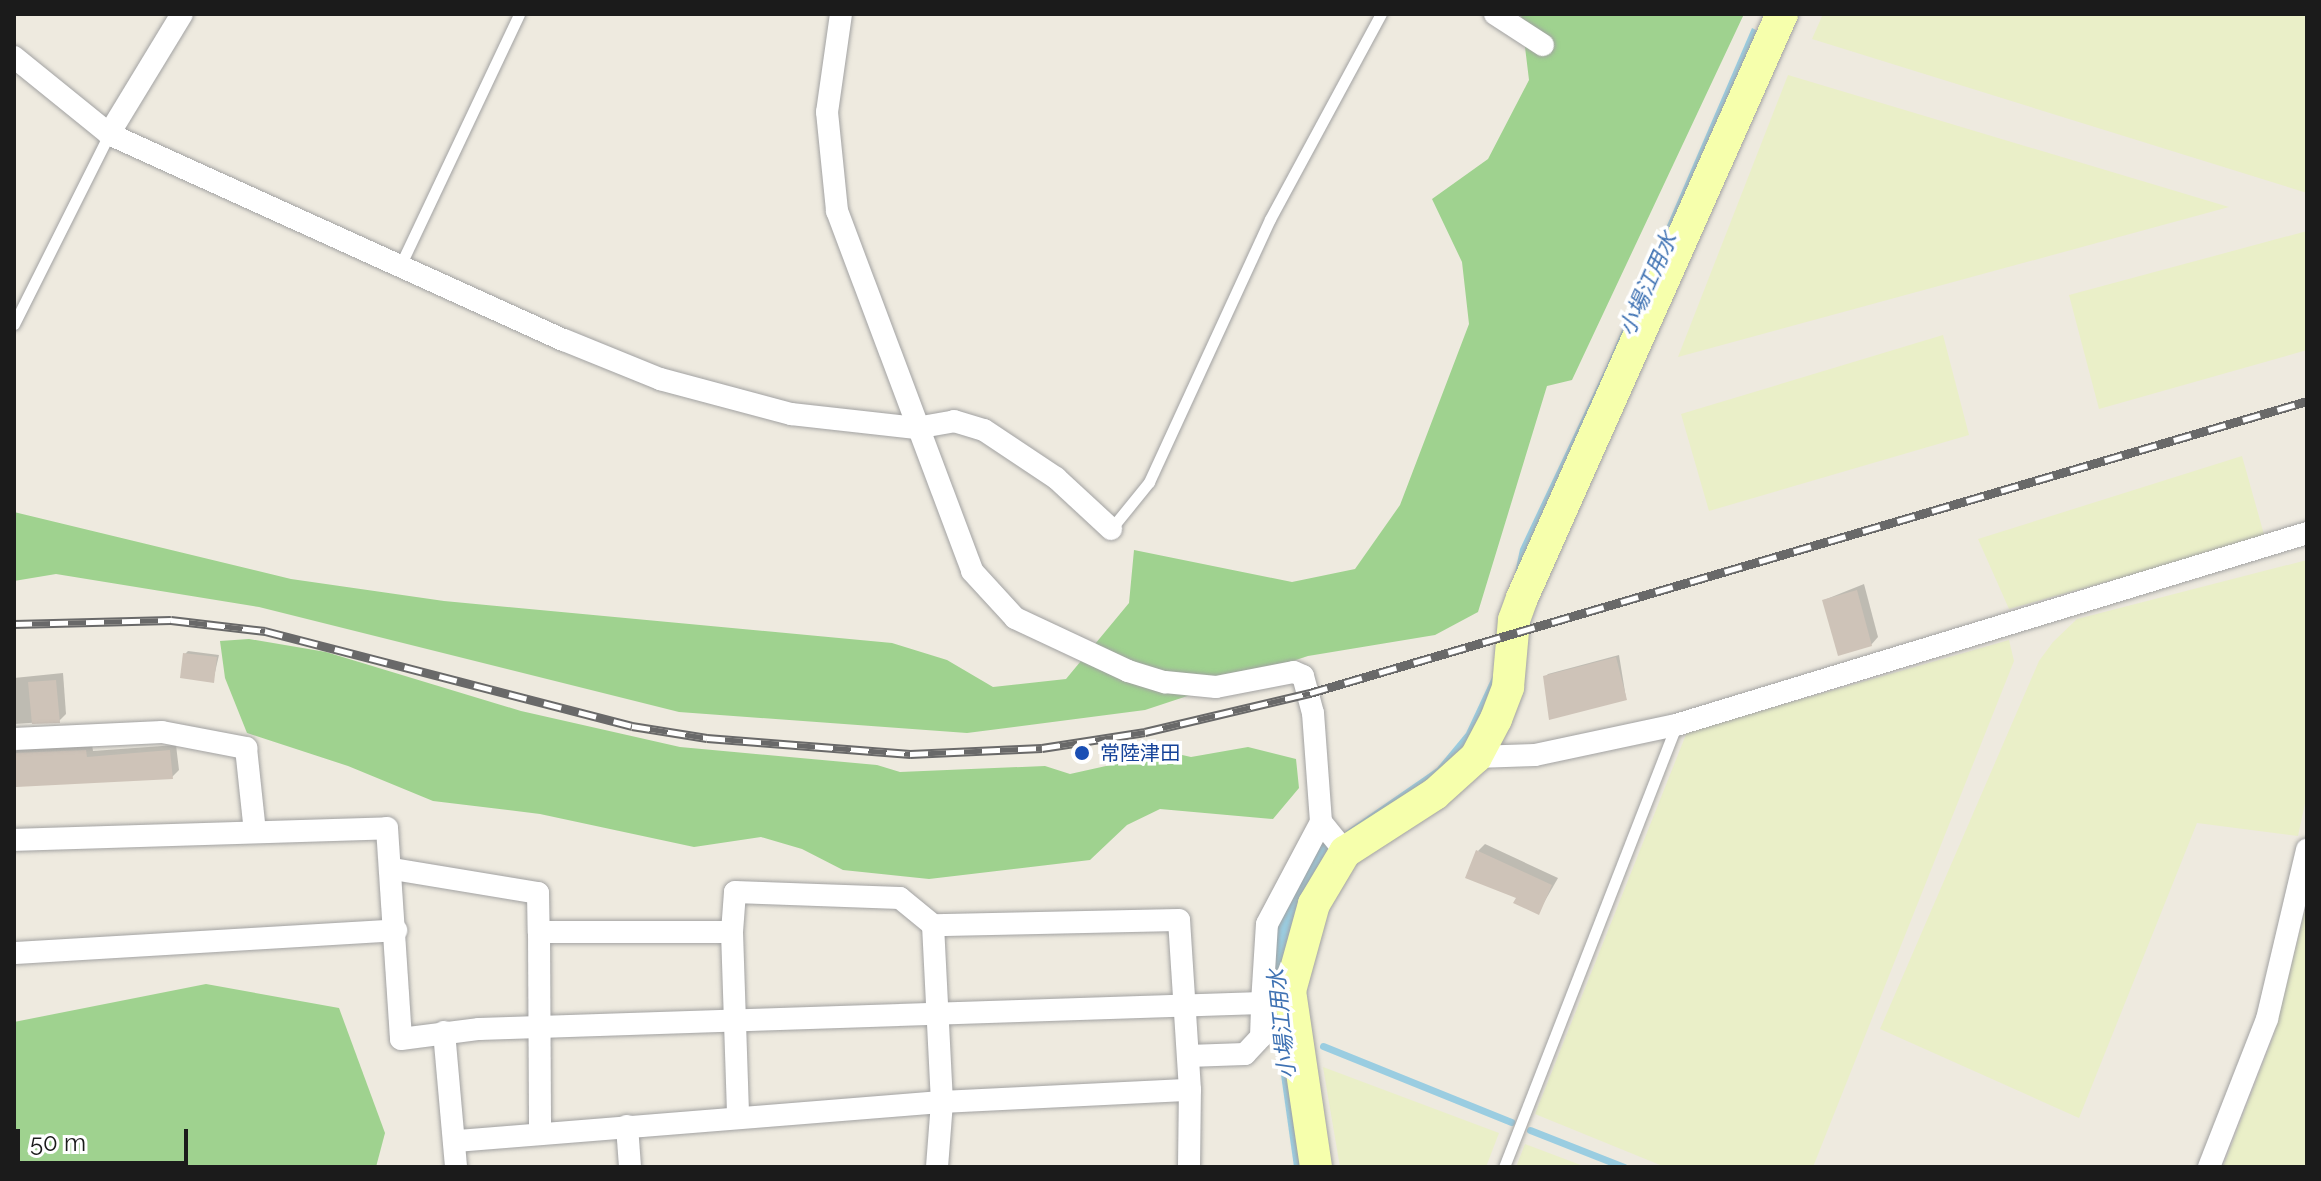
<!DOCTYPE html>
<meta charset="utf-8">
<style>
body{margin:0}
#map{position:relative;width:2321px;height:1181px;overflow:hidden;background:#eeeadf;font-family:Raleway,"Noto Sans JP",sans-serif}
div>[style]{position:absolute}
.farmland>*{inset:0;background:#eaefc8}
.forest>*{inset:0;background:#9fd28f}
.water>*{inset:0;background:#9acde1}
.shadow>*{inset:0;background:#0003}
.stream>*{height:7px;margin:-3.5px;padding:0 3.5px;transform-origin:3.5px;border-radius:3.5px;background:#9acde1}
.canal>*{height:24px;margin:-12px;padding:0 12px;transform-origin:12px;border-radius:12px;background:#9acde1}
.building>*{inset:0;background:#cec3b8}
.roads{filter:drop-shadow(0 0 2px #a2a2a2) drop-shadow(0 0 2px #a2a2a2)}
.lane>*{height:11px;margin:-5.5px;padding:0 5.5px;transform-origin:5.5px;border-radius:5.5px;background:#fff}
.street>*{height:22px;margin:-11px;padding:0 11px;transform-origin:11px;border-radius:11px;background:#fff}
.secondary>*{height:32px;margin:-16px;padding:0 16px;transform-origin:16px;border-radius:16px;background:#f6ffac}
.rail>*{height:9px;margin-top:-4.5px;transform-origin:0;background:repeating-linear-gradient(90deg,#fff 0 18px,#696969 0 36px);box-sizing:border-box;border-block:2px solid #696969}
.dots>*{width:22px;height:22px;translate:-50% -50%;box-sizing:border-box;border:4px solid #fff;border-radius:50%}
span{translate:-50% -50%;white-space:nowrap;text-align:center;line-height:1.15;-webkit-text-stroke:7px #fff;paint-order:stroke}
.transit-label{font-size:20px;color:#164399}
.left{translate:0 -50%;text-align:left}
.water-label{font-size:22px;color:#3f72b3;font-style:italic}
.frame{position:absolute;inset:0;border:16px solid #1b1b1b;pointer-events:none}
.scale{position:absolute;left:16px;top:1129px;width:172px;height:36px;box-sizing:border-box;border:4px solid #1b1b1b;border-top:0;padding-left:10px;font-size:24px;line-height:28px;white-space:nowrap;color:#1b1b1b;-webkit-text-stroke:6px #fff;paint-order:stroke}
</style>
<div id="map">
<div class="farmland">
<i style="clip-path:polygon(1823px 14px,2307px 14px,2307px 193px,1812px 39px)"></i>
<i style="clip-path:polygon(1788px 75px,2229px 207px,1678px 357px)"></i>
<i style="clip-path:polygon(2307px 231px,2307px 350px,2099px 409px,2069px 295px)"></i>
<i style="clip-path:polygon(1943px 335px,1969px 435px,1709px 511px,1681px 414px)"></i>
<i style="clip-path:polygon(2242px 456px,2265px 538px,2009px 609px,1978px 539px)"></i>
<i style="clip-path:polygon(2307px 560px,2307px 794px,2298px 836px,2197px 823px,2079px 1118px,1880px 1029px,2039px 661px,2053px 642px,2077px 619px)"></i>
<i style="clip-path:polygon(2009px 640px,2014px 661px,1813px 1167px,1665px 1167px,1535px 1114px,1687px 732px)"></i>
<i style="clip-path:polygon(2307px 903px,2307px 1167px,2223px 1167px,2274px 1035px)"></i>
<i style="clip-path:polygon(1323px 1067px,1499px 1133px,1486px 1167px,1340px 1167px)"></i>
<i style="clip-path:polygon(1525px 1144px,1586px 1167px,1516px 1167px)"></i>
</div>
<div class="forest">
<i style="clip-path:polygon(1521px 14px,1744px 14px,1572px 380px,1547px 386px,1478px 612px,1435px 635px,1308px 656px,1145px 710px,967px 733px,679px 712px,259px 607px,56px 574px,14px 581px,14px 512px,291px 579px,444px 601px,892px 643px,947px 660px,993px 687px,1066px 679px,1129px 603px,1134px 550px,1292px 582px,1355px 569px,1400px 505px,1469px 324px,1462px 262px,1432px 199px,1488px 159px,1529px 80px)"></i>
<i style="clip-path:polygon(249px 639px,326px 652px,521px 711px,680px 747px,877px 765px,900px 772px,1045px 766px,1070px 774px,1169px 752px,1191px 757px,1248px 747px,1296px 759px,1299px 788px,1273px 819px,1160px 809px,1127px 825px,1090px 860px,929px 879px,843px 870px,802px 849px,761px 837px,694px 847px,540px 814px,433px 801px,348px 766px,247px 733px,225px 678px,220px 641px)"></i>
<i style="clip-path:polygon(206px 984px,339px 1008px,385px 1133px,376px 1167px,14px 1167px,14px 1022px)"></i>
</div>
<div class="water">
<i style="clip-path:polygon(1752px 28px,1764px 34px,1475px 742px,1351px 842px,1346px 831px,1437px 768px,1466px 733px,1494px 673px,1520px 549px,1607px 365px)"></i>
<i style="clip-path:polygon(1281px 989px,1307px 1167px,1294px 1167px,1269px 990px)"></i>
</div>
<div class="shadow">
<i style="clip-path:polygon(1864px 584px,1878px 637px,1871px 645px,1824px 600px)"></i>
<i style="clip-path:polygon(188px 651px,219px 655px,213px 681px,185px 654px)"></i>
<i style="clip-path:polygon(1619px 655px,1626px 698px,1545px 677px,1548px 674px)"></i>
<i style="clip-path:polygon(63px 673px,66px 714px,59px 721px,14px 724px,14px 678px)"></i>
<i style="clip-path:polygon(92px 744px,93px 751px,176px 745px,179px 770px,172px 777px,14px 753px,21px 747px)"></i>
<i style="clip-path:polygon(1485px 844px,1558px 878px,1538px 913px,1478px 851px)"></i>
</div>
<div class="stream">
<i style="left:1323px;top:1046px;width:203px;rotate:22deg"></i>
<i style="left:1530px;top:1130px;width:101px;rotate:21.5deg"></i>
</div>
<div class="canal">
<i style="left:1279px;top:1022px;width:79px;rotate:-92.2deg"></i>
<i style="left:1276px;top:943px;width:79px;rotate:-68.3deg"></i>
<i style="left:1305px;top:870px;width:32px;rotate:-44deg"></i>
</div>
<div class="building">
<i style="clip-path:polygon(1857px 590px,1872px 646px,1838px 656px,1822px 600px)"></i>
<i style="clip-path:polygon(183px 653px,217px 657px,214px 683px,180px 678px)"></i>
<i style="clip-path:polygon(1616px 657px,1627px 700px,1549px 720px,1543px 676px)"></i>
<i style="clip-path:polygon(56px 680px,60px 723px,32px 724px,28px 682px)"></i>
<i style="clip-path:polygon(86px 750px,87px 757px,170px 750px,173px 779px,16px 787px,14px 753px)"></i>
<i style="clip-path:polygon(1476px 850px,1552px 885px,1539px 915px,1513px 903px,1516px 898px,1465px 878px)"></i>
</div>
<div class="roads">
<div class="lane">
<i style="left:401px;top:264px;width:276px;rotate:-64.7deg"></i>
<i style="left:14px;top:324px;width:212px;rotate:-63.4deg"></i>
<i style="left:1111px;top:529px;width:60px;rotate:-51deg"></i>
<i style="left:1149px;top:482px;width:289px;rotate:-65.3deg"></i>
<i style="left:1270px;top:219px;width:233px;rotate:-61.6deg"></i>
<i style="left:1504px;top:1167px;width:474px;rotate:-68.7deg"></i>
</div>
<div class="street">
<i style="left:841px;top:14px;width:99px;rotate:98.1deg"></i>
<i style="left:827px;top:112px;width:100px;rotate:84.2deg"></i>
<i style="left:837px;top:211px;width:384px;rotate:69.4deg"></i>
<i style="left:972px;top:571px;width:64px;rotate:47.5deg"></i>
<i style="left:1015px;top:618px;width:125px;rotate:25.1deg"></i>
<i style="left:1128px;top:671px;width:39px;rotate:17deg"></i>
<i style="left:1165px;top:682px;width:51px;rotate:5.6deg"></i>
<i style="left:1216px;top:687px;width:79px;rotate:-10.9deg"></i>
<i style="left:1294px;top:672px;width:10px;rotate:24deg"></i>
<i style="left:1303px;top:676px;width:38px;rotate:75deg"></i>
<i style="left:1313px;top:713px;width:109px;rotate:85.8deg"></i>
<i style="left:1321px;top:822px;width:38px;rotate:51deg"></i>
<i style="left:1495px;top:14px;width:57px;rotate:32.9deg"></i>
<i style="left:14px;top:57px;width:122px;rotate:39deg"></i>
<i style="left:109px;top:134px;width:499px;rotate:24.4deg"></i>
<i style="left:564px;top:340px;width:104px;rotate:22.1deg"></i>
<i style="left:660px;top:379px;width:136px;rotate:15deg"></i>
<i style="left:791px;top:414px;width:126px;rotate:6.4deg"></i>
<i style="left:916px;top:428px;width:39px;rotate:-10deg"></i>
<i style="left:954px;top:421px;width:31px;rotate:17deg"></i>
<i style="left:984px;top:430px;width:87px;rotate:33.7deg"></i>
<i style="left:1056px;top:478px;width:75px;rotate:42.8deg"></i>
<i style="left:109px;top:134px;width:140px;rotate:-58.7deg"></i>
<i style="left:14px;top:739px;width:148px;rotate:-2.7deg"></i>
<i style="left:162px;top:732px;width:86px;rotate:10.8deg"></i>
<i style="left:246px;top:748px;width:84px;rotate:83.9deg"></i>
<i style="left:1476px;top:757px;width:59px;rotate:-1.9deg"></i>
<i style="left:1535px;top:755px;width:144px;rotate:-12deg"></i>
<i style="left:1676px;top:725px;width:660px;rotate:-16.92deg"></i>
<i style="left:14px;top:840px;width:373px;rotate:-1.8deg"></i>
<i style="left:387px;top:828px;width:211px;rotate:86.2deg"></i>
<i style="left:401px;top:1039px;width:79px;rotate:-7.3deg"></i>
<i style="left:479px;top:1029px;width:783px;rotate:-1.9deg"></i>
<i style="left:1262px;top:1003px;width:79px;rotate:-86.4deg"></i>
<i style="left:1267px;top:924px;width:115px;rotate:-62.1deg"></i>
<i style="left:393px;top:869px;width:147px;rotate:9.4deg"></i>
<i style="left:538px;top:893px;width:39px;rotate:89deg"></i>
<i style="left:539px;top:932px;width:193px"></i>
<i style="left:732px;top:932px;width:184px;rotate:88.1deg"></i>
<i style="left:539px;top:932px;width:202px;rotate:89.7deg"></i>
<i style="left:732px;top:932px;width:40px;rotate:-85.7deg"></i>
<i style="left:735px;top:892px;width:165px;rotate:2.1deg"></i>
<i style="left:900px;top:898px;width:43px;rotate:39.3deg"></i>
<i style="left:14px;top:953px;width:383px;rotate:-3.4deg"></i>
<i style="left:444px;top:1032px;width:136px;rotate:84.9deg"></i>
<i style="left:1188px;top:1056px;width:57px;rotate:-2deg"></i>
<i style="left:1245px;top:1054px;width:23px;rotate:-47deg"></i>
<i style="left:1261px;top:1037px;width:34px;rotate:-88deg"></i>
<i style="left:627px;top:1126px;width:41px;rotate:85.8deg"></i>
<i style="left:457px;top:1141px;width:487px;rotate:-4.6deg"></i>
<i style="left:942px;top:1102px;width:248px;rotate:-2.8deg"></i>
<i style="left:1190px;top:1090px;width:170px;rotate:-93.7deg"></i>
<i style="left:1179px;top:920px;width:246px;rotate:178.8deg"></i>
<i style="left:933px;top:925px;width:177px;rotate:87.1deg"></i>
<i style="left:942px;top:1102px;width:65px;rotate:94.4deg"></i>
<i style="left:1189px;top:1167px;width:77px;rotate:-89.3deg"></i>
<i style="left:2209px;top:1167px;width:159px;rotate:-68.6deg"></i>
<i style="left:2267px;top:1019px;width:174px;rotate:-76.7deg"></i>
</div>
<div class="secondary">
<i style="left:1316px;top:1167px;width:178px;rotate:-98.4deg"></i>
<i style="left:1290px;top:991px;width:90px;rotate:-74.6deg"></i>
<i style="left:1314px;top:904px;width:61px;rotate:-59.2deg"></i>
<i style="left:1345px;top:852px;width:107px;rotate:-32.8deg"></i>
<i style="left:1435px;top:794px;width:55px;rotate:-42.1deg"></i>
<i style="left:1476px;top:757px;width:43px;rotate:-62.2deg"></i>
<i style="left:1496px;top:719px;width:34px;rotate:-69deg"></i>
<i style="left:1508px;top:687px;width:67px;rotate:-84.9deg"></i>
<i style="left:1514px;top:620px;width:23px;rotate:-70deg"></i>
<i style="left:1522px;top:598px;width:639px;rotate:-66deg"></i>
</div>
</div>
<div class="rail">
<i style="left:14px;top:624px;width:157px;rotate:-1.5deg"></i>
<i style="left:171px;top:620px;width:95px;rotate:6.7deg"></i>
<i style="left:265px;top:631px;width:379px;rotate:14.5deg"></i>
<i style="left:632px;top:726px;width:76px;rotate:9.1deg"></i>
<i style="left:707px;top:738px;width:204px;rotate:4.5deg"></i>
<i style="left:910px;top:754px;width:132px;rotate:-2.6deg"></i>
<i style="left:1042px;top:748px;width:104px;rotate:-8.8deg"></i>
<i style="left:1145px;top:732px;width:170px;rotate:-13.3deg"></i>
<i style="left:1310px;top:693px;width:1039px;rotate:-16.32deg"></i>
</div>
<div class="dots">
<i style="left:1082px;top:753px;background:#1a4fb4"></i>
</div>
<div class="transit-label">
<span class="left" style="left:1100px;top:753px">常陸津田</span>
</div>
<div class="water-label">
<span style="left:1648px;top:284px;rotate:-66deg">小場江用水</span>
<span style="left:1282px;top:1024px;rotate:-96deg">小場江用水</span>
</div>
<div class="frame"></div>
<div class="scale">50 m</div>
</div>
